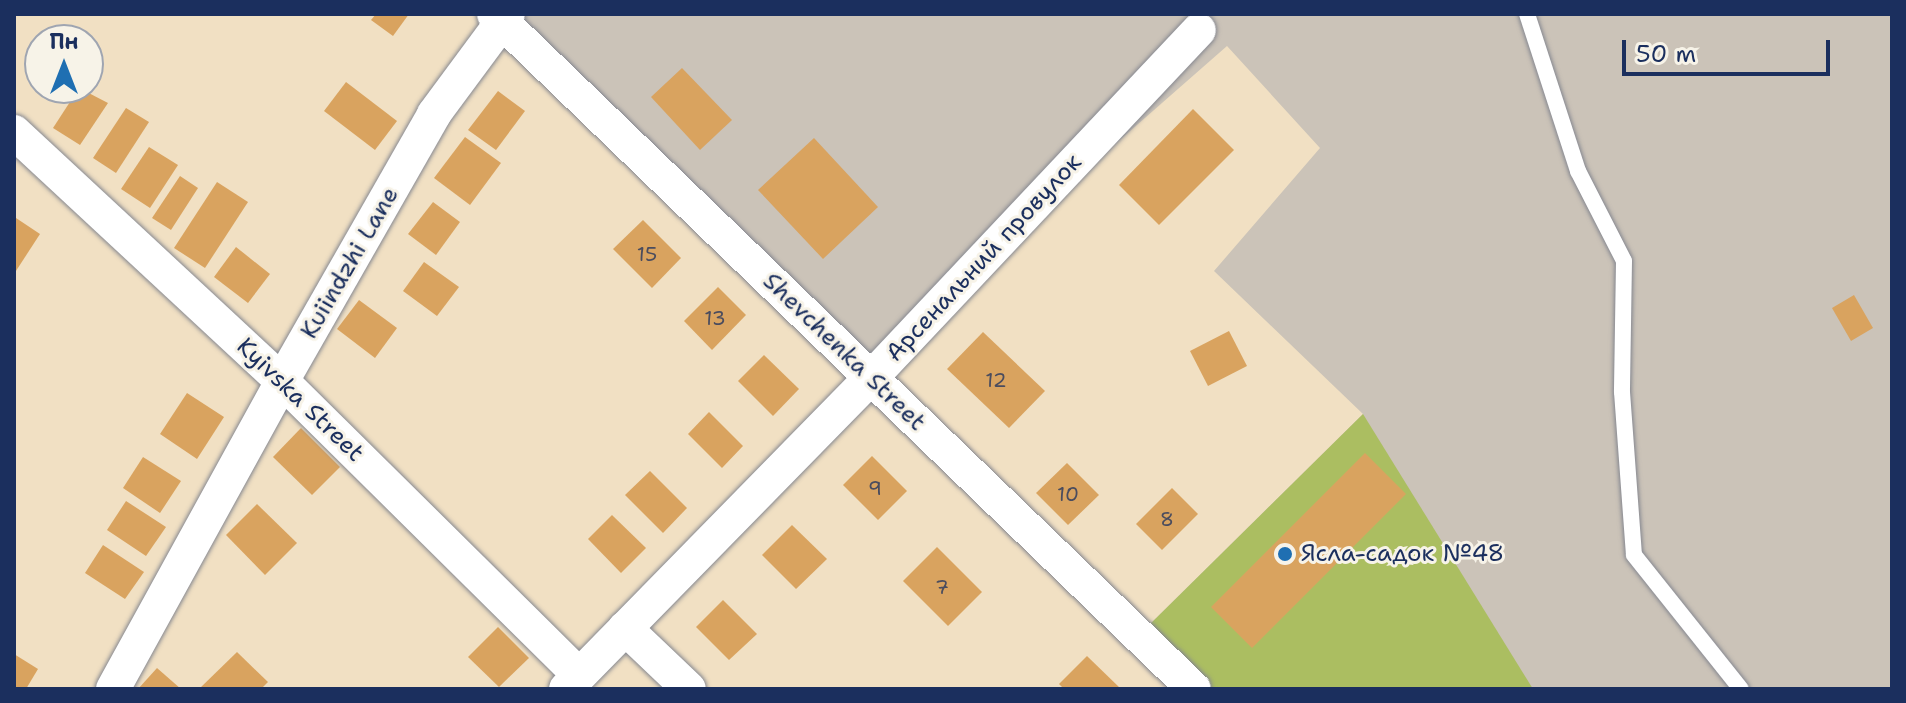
<!DOCTYPE html>
<meta charset="utf-8">
<style>
body{margin:0}
#map{position:relative;width:1906px;height:703px;overflow:hidden;background:#f1e0c3;font-family:"Shantell Sans",sans-serif}
div>[style]{position:absolute}
.industrial>*{inset:0;background:#cbc3b8}
.green>*{inset:0;background:#abbe61}
.building>*{inset:0;background:#d9a35f}
.roads{filter:drop-shadow(0 0 2px #868890) drop-shadow(0 0 2px #868890)}
.service>*{height:16px;margin:-8px;padding:0 8px;transform-origin:8px;border-radius:8px;background:#fff}
.minor>*{height:34px;margin:-17px;padding:0 17px;transform-origin:17px;border-radius:17px;background:#fff}
.dots>*{width:22px;height:22px;translate:-50% -50%;box-sizing:border-box;border:4px solid #f7f3e8;border-radius:50%}
span{translate:-50% -50%;white-space:nowrap;text-align:center;line-height:1.15;-webkit-text-stroke:6px #f7f3e8;paint-order:stroke}
.number-label{font-size:20px;color:#4a4c5e}
.number-label span{-webkit-text-stroke-width:0}
.street-label{font-size:24px;color:#1b2f5e}
.poi-label{font-size:24px;color:#1b2f5e}
.left{translate:0 -50%;text-align:left}
.frame{position:absolute;inset:0;border:16px solid #1b2f5e;pointer-events:none}
.north{position:absolute;left:24px;top:24px;width:80px;height:80px;box-sizing:border-box;background:#f7f3e8;border:2px solid #9fa5b1;border-radius:50%;rotate:0deg;font-size:22px;font-weight:700;line-height:32px;text-align:center;color:#1b2f5e}
.north::after{content:'';display:block;margin:auto;width:28px;height:36px;background:#1f6fb2;clip-path:polygon(50% 0,100% 100%,50% 72%,0 100%)}
.scale{position:absolute;left:1622px;top:40px;width:208px;height:36px;box-sizing:border-box;border:4px solid #1b2f5e;border-top:0;padding-left:10px;font-size:24px;line-height:28px;white-space:nowrap;color:#1b2f5e;-webkit-text-stroke:6px #f7f3e8;paint-order:stroke}
</style>
<div id="map">
<div class="industrial">
<i style="clip-path:polygon(508px 14px,1892px 14px,1892px 689px,1194px 689px,1139px 635px,1363px 414px,1214px 271px,1320px 148px,1227px 46px,870px 359px)"></i>
</div>
<div class="green">
<i style="clip-path:polygon(1363px 414px,1533px 689px,1194px 689px,1139px 635px)"></i>
</div>
<div class="building">
<i style="clip-path:polygon(376px 14px,409px 14px,393px 36px,371px 20px)"></i>
<i style="clip-path:polygon(682px 68px,732px 120px,700px 150px,651px 97px)"></i>
<i style="clip-path:polygon(346px 82px,397px 121px,375px 150px,324px 111px)"></i>
<i style="clip-path:polygon(79px 88px,108px 103px,80px 145px,53px 128px)"></i>
<i style="clip-path:polygon(498px 91px,525px 111px,496px 150px,468px 130px)"></i>
<i style="clip-path:polygon(126px 108px,149px 122px,116px 173px,93px 158px)"></i>
<i style="clip-path:polygon(1193px 109px,1234px 150px,1159px 225px,1119px 185px)"></i>
<i style="clip-path:polygon(465px 137px,501px 163px,470px 205px,434px 178px)"></i>
<i style="clip-path:polygon(814px 138px,878px 207px,823px 259px,758px 190px)"></i>
<i style="clip-path:polygon(149px 147px,178px 165px,150px 208px,121px 189px)"></i>
<i style="clip-path:polygon(180px 176px,198px 188px,171px 230px,152px 218px)"></i>
<i style="clip-path:polygon(217px 182px,248px 202px,205px 268px,174px 248px)"></i>
<i style="clip-path:polygon(433px 202px,460px 222px,436px 255px,408px 234px)"></i>
<i style="clip-path:polygon(16px 218px,40px 234px,14px 274px,14px 222px)"></i>
<i style="clip-path:polygon(643px 220px,681px 258px,652px 288px,613px 249px)"></i>
<i style="clip-path:polygon(236px 247px,270px 274px,248px 303px,214px 277px)"></i>
<i style="clip-path:polygon(424px 262px,459px 287px,437px 316px,403px 291px)"></i>
<i style="clip-path:polygon(718px 287px,746px 315px,712px 350px,684px 321px)"></i>
<i style="clip-path:polygon(1854px 295px,1873px 328px,1851px 341px,1832px 308px)"></i>
<i style="clip-path:polygon(359px 300px,397px 328px,375px 358px,337px 329px)"></i>
<i style="clip-path:polygon(1229px 331px,1247px 366px,1208px 386px,1190px 351px)"></i>
<i style="clip-path:polygon(983px 332px,1045px 391px,1009px 428px,947px 369px)"></i>
<i style="clip-path:polygon(764px 355px,799px 389px,773px 416px,738px 381px)"></i>
<i style="clip-path:polygon(187px 393px,224px 417px,197px 459px,160px 434px)"></i>
<i style="clip-path:polygon(709px 412px,743px 446px,722px 468px,688px 434px)"></i>
<i style="clip-path:polygon(301px 428px,340px 467px,312px 495px,273px 457px)"></i>
<i style="clip-path:polygon(1365px 453px,1406px 494px,1252px 648px,1211px 607px)"></i>
<i style="clip-path:polygon(872px 456px,907px 491px,878px 520px,843px 485px)"></i>
<i style="clip-path:polygon(143px 457px,181px 481px,160px 513px,123px 488px)"></i>
<i style="clip-path:polygon(1067px 463px,1099px 495px,1068px 525px,1036px 493px)"></i>
<i style="clip-path:polygon(650px 471px,687px 508px,663px 533px,625px 495px)"></i>
<i style="clip-path:polygon(1172px 488px,1198px 514px,1162px 550px,1136px 524px)"></i>
<i style="clip-path:polygon(126px 501px,166px 527px,146px 556px,107px 530px)"></i>
<i style="clip-path:polygon(257px 504px,297px 543px,265px 575px,226px 535px)"></i>
<i style="clip-path:polygon(612px 515px,646px 548px,621px 573px,588px 539px)"></i>
<i style="clip-path:polygon(792px 525px,827px 559px,796px 589px,762px 555px)"></i>
<i style="clip-path:polygon(103px 545px,144px 572px,125px 599px,85px 573px)"></i>
<i style="clip-path:polygon(937px 547px,982px 592px,948px 626px,903px 581px)"></i>
<i style="clip-path:polygon(723px 600px,757px 634px,729px 660px,696px 627px)"></i>
<i style="clip-path:polygon(498px 627px,529px 658px,499px 687px,468px 657px)"></i>
<i style="clip-path:polygon(237px 652px,268px 682px,261px 689px,199px 689px)"></i>
<i style="clip-path:polygon(14px 654px,38px 669px,26px 689px,14px 689px)"></i>
<i style="clip-path:polygon(1087px 656px,1121px 689px,1064px 689px,1059px 684px)"></i>
<i style="clip-path:polygon(157px 668px,181px 689px,138px 689px)"></i>
</div>
<div class="roads">
<div class="service">
<i style="left:1527px;top:14px;width:165px;rotate:72deg"></i>
<i style="left:1578px;top:171px;width:101px;rotate:62.9deg"></i>
<i style="left:1624px;top:261px;width:131px;rotate:90.9deg"></i>
<i style="left:1622px;top:392px;width:163px;rotate:85.8deg"></i>
<i style="left:1634px;top:555px;width:171px;rotate:51.4deg"></i>
</div>
<div class="minor">
<i style="left:494px;top:14px;width:972px;rotate:43.96deg"></i>
<i style="left:14px;top:132px;width:366px;rotate:42.9deg"></i>
<i style="left:282px;top:381px;width:418px;rotate:44.7deg"></i>
<i style="left:625px;top:628px;width:88px;rotate:43.6deg"></i>
<i style="left:113px;top:689px;width:351px;rotate:-61.2deg"></i>
<i style="left:282px;top:381px;width:307px;rotate:-60.3deg"></i>
<i style="left:434px;top:114px;width:124px;rotate:-53.5deg"></i>
<i style="left:566px;top:689px;width:436px;rotate:-45.6deg"></i>
<i style="left:871px;top:378px;width:478px;rotate:-46.7deg"></i>
</div>
</div>
<div class="dots">
<i style="left:1285px;top:554px;background:#1f6fb2"></i>
</div>
<div class="number-label">
<span style="left:647px;top:254px">15</span>
<span style="left:715px;top:318px">13</span>
<span style="left:996px;top:380px">12</span>
<span style="left:875px;top:488px">9</span>
<span style="left:1068px;top:494px">10</span>
<span style="left:1167px;top:519px">8</span>
<span style="left:942px;top:587px">7</span>
</div>
<div class="street-label">
<span style="left:984px;top:258px;rotate:-47deg">Арсенальний провулок</span>
<span style="left:350px;top:263px;rotate:-60deg">Kuiindzhi Lane</span>
<span style="left:844px;top:352px;rotate:44deg">Shevchenka Street</span>
<span style="left:300px;top:400px;rotate:44deg">Kyivska Street</span>
</div>
<div class="poi-label">
<span class="left" style="left:1301px;top:554px">Ясла-садок №48</span>
</div>
<div class="frame"></div>
<div class="north">Пн</div>
<div class="scale">50 m</div>
</div>
